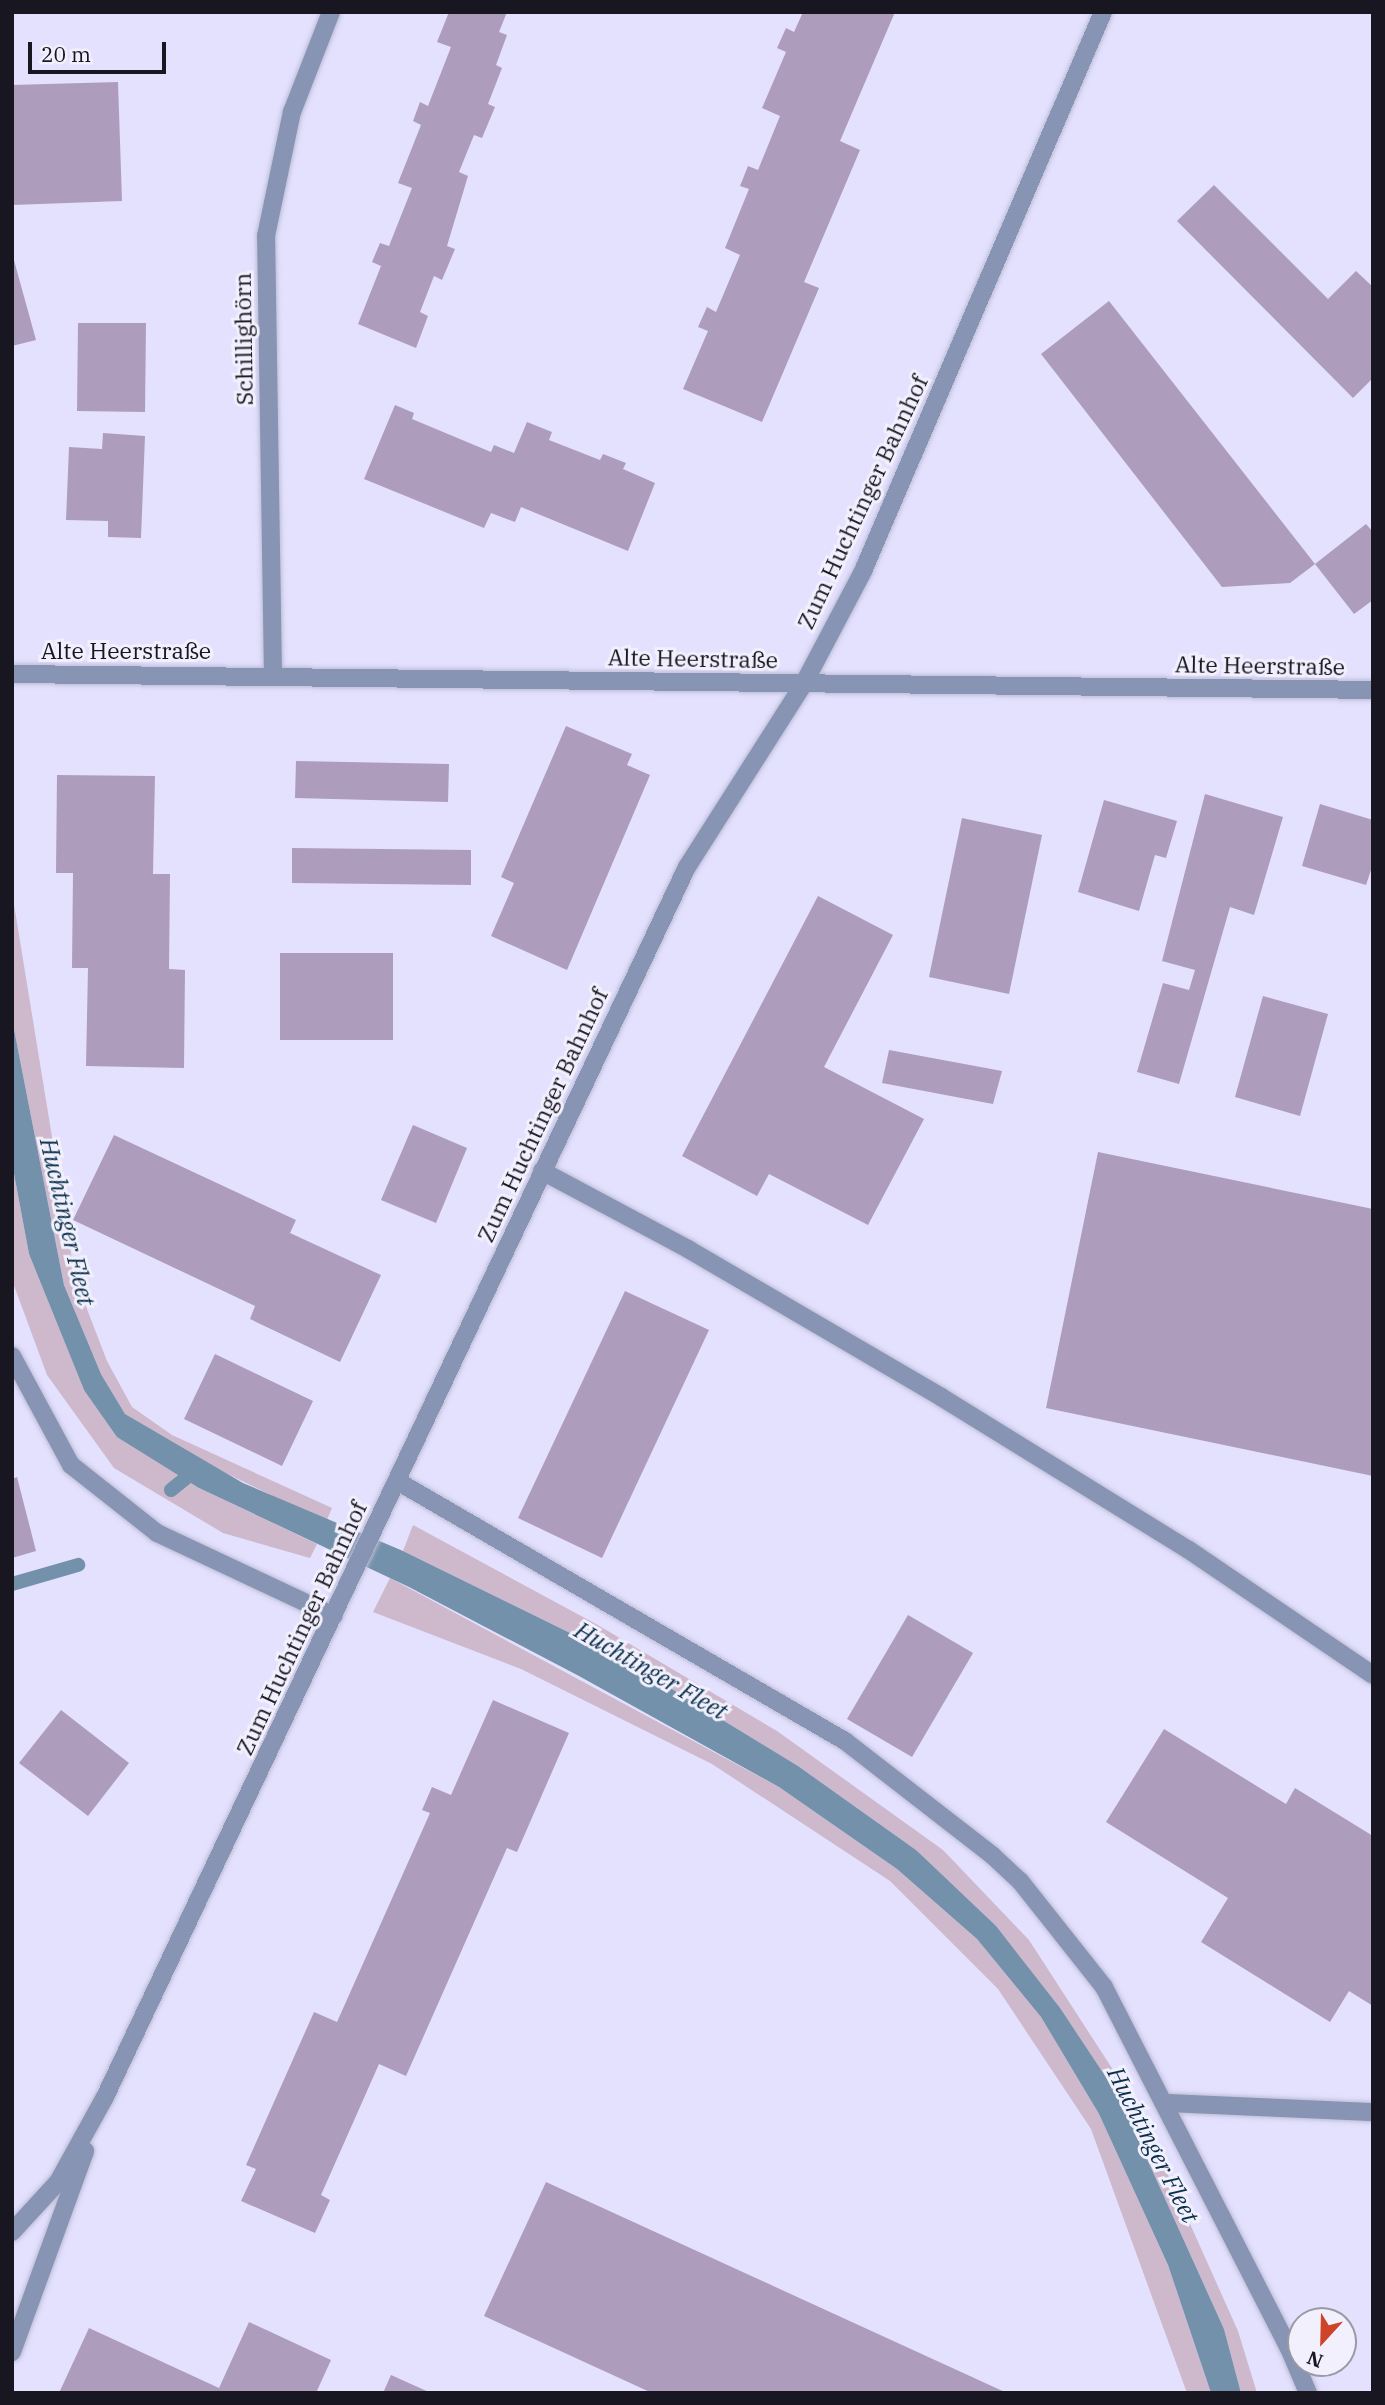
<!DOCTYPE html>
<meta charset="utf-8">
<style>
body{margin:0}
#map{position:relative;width:1385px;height:2405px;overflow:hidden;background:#e3e1fe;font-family:"IBM Plex Serif",serif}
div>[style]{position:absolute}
.green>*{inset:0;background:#ceb8cc}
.water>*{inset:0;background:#7491ab}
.stream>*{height:14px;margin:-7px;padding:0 7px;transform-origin:7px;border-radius:7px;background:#7491ab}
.building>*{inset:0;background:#ae9cbd}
.roads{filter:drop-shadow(0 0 2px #bebdd6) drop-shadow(0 0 2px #bebdd6)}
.minor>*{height:18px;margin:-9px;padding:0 9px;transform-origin:9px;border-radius:9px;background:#8794b4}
span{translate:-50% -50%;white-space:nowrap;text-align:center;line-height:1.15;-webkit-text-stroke:6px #f1f0fc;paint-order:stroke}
.street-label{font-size:23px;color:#181721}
.water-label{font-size:24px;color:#0b2f4b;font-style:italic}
.frame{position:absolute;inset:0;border:14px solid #181721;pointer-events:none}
.north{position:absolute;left:1287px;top:2307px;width:70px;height:70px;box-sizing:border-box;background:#f1f0fc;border:2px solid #9a99a4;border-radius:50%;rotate:202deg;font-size:19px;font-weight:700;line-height:28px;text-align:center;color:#181721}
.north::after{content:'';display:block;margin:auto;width:24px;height:32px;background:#cf4428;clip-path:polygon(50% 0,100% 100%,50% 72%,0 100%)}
.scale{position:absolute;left:28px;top:42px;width:138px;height:32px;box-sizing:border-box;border:4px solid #181721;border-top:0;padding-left:9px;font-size:21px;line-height:24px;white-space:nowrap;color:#181721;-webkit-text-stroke:5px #f1f0fc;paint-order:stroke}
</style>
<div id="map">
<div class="green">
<i style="clip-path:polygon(12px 892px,75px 1278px,107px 1361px,132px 1407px,172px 1435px,332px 1508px,326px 1522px,189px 1455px,125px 1414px,101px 1374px,64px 1285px,12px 1019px)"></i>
<i style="clip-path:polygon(12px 1163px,29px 1254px,84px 1390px,199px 1488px,317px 1544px,310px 1558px,223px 1533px,114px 1468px,47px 1375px,12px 1280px)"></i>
<i style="clip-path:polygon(413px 1525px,596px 1624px,777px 1731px,943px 1850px,1029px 1940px,1139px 2110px,1238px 2331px,1257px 2393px,1241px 2393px,1224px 2329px,1119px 2097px,916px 1850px,798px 1766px,621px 1658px,403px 1551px)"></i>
<i style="clip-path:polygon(390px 1578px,779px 1787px,897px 1869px,977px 1939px,1041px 2017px,1099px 2114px,1168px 2265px,1211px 2393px,1187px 2393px,1091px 2129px,998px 1989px,890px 1881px,712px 1764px,521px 1669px,373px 1612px)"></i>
</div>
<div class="water">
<i style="clip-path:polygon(12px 1019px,64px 1285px,101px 1374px,125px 1414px,243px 1483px,403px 1551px,621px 1658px,798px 1766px,916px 1850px,996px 1926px,1060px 2008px,1119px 2097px,1224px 2329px,1241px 2393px,1211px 2393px,1168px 2265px,1099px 2114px,1041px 2017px,977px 1939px,897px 1869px,779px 1787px,579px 1676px,409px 1587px,199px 1488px,117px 1437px,84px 1390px,29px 1254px,12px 1163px)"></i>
</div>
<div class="stream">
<i style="left:171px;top:1490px;width:33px;rotate:-39deg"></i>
<i style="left:12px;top:1584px;width:69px;rotate:-16.1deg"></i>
</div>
<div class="building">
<i style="clip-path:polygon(449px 12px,507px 12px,499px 32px,507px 35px,496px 65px,502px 68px,488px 104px,495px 107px,482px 138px,474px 135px,459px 172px,468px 176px,447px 246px,455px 249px,442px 280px,434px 276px,420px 312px,428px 316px,416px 348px,358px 324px,381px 266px,372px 262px,380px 243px,389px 246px,412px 188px,398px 183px,421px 125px,413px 121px,420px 102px,428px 106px,451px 47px,437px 42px)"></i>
<i style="clip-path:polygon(803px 12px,895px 12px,840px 141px,860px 150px,804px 282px,819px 288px,762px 422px,683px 389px,708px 331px,698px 327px,707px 307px,716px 312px,740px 255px,725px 248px,749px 189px,740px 186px,748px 166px,758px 170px,780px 116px,762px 108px,786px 52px,777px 48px,786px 28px,794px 32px)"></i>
<i style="clip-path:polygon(118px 82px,122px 201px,12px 205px,12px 85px)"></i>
<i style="clip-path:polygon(1214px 185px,1328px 299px,1356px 271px,1373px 287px,1373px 378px,1353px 398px,1177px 221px)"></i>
<i style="clip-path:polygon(12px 253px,36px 340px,12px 346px)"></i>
<i style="clip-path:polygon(1109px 301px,1315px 564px,1290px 583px,1222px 587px,1041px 354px)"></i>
<i style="clip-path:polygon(78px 323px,146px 323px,145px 412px,77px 411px)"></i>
<i style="clip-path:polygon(395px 405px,414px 413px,412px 419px,491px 452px,494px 445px,514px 453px,527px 422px,552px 432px,549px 440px,600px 460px,603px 454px,626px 463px,623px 469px,655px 483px,628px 551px,521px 507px,515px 522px,491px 513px,484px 528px,364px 479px)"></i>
<i style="clip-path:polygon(103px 433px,145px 436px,141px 538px,108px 537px,108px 521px,66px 520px,69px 447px,102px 449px)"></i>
<i style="clip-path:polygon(1366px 524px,1373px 532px,1373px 600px,1354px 614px,1315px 564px)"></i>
<i style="clip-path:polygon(566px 726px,632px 754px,627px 765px,650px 775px,567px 970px,491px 936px,514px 883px,501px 877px)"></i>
<i style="clip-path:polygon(296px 761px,449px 764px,448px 802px,295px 798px)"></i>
<i style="clip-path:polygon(57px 775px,155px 776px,153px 874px,170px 874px,169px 969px,185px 970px,184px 1068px,86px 1066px,88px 968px,72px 968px,73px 873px,56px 873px)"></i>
<i style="clip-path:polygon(1205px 794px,1283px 817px,1254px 915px,1230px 907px,1179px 1084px,1137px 1072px,1163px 983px,1189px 990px,1195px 970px,1162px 961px)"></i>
<i style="clip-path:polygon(1104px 800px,1177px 821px,1166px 858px,1155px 855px,1139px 911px,1078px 892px)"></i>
<i style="clip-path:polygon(1320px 804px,1373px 820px,1373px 864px,1366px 885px,1302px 866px)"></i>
<i style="clip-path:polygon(962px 818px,1042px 835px,1009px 994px,929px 977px)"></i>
<i style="clip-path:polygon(292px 848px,471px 850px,471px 885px,292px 883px)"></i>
<i style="clip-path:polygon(818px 896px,893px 935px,824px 1067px,924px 1119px,868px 1225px,769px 1174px,757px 1196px,682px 1156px)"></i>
<i style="clip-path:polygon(280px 953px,393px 953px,393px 1040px,280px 1040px)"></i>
<i style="clip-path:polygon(1263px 996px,1328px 1014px,1300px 1116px,1235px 1097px)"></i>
<i style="clip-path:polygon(889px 1050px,1002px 1071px,993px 1104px,882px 1083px)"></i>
<i style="clip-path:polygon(413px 1125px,467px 1148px,436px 1223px,381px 1200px)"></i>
<i style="clip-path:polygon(114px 1135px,296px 1220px,290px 1233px,381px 1275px,340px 1362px,250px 1319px,255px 1306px,73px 1220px)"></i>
<i style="clip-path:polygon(1098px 1152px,1373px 1209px,1373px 1476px,1046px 1408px)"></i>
<i style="clip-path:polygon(625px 1291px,709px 1330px,602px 1558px,518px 1518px)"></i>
<i style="clip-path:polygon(215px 1354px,313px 1401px,282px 1466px,184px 1419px)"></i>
<i style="clip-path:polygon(17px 1477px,36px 1551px,12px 1558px,12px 1479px)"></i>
<i style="clip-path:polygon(908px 1615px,973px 1653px,912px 1757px,847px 1719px)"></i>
<i style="clip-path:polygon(493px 1700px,569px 1733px,517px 1852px,507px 1848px,406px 2076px,379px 2064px,321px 2195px,330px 2200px,315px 2233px,241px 2201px,256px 2169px,246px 2165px,314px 2012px,337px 2022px,430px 1813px,422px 1810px,432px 1787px,451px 1795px)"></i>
<i style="clip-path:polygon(61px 1710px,129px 1763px,88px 1816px,19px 1763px)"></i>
<i style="clip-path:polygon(1164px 1729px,1286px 1804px,1295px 1788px,1373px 1836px,1373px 2006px,1349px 1991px,1330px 2022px,1201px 1942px,1228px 1898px,1106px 1822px)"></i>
<i style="clip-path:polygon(546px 2182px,1007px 2393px,652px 2393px,484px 2316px)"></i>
<i style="clip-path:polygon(249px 2322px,331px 2360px,316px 2393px,59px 2393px,89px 2328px,219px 2388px)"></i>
<i style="clip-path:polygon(391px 2375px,431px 2393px,383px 2393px)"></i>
</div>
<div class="roads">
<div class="minor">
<i style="left:12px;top:674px;width:1361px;rotate:0.67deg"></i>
<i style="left:273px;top:676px;width:440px;rotate:-90.9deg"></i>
<i style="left:266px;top:236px;width:127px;rotate:-78.2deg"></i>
<i style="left:292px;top:112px;width:107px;rotate:-68.7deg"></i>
<i style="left:542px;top:1171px;width:166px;rotate:28.1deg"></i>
<i style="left:688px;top:1249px;width:293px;rotate:30.3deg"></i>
<i style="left:941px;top:1397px;width:291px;rotate:31.7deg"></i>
<i style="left:1189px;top:1550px;width:222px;rotate:34.2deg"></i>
<i style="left:12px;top:1356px;width:124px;rotate:61.6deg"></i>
<i style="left:71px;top:1465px;width:110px;rotate:38.3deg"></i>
<i style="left:157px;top:1533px;width:195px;rotate:25.1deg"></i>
<i style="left:397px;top:1481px;width:518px;rotate:30.13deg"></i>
<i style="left:845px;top:1741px;width:187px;rotate:37.8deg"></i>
<i style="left:993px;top:1856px;width:37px;rotate:43deg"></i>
<i style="left:1020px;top:1881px;width:135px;rotate:51.6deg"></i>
<i style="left:1104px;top:1987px;width:406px;rotate:62.9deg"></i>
<i style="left:1289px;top:2348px;width:49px;rotate:67.1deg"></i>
<i style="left:1166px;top:2103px;width:207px;rotate:2.5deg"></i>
<i style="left:12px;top:2232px;width:68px;rotate:-47.4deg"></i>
<i style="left:58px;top:2182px;width:97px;rotate:-61.1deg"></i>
<i style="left:105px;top:2097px;width:1361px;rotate:-64.68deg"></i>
<i style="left:687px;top:867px;width:216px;rotate:-57.5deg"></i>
<i style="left:803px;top:685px;width:129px;rotate:-62.2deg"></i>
<i style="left:863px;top:571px;width:608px;rotate:-66.76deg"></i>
<i style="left:12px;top:2352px;width:214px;rotate:-70deg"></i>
</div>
</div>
<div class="street-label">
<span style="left:243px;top:339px;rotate:-91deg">Schillighörn</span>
<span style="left:862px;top:502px;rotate:-65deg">Zum Huchtinger Bahnhof</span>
<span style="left:126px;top:650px">Alte Heerstraße</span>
<span style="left:693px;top:658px;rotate:1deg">Alte Heerstraße</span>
<span style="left:1260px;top:665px;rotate:1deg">Alte Heerstraße</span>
<span style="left:542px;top:1115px;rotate:-65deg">Zum Huchtinger Bahnhof</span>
<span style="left:301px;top:1628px;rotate:-65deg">Zum Huchtinger Bahnhof</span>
</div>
<div class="water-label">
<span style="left:67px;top:1222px;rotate:77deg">Huchtinger Fleet</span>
<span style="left:651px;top:1671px;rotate:30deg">Huchtinger Fleet</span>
<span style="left:1153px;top:2145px;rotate:63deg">Huchtinger Fleet</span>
</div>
<div class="frame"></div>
<div class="north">N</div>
<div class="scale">20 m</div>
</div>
